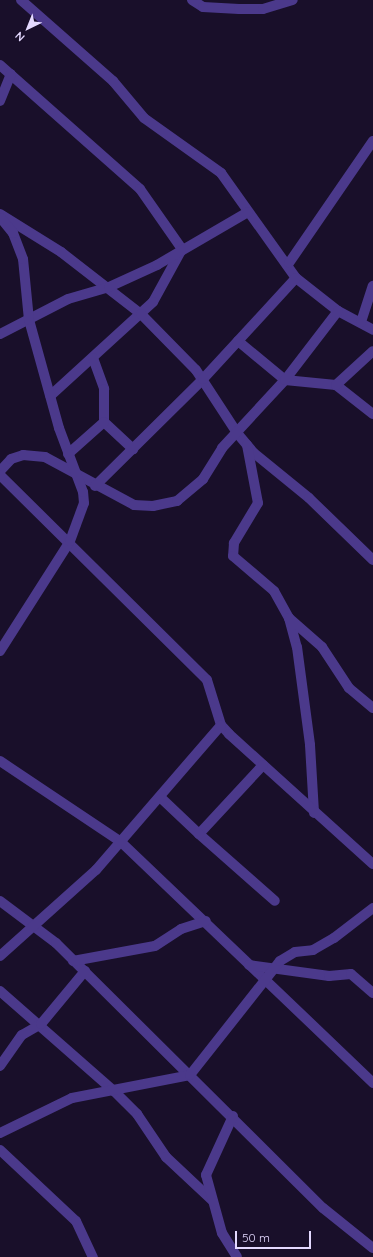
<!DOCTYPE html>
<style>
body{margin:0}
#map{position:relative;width:373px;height:1257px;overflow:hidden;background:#190f2a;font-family:Quicksand,sans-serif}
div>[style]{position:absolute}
.minor>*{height:10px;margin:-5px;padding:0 5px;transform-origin:5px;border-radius:5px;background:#4b398b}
span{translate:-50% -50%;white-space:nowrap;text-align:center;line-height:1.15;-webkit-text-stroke:3px #190f2a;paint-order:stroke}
.north{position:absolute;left:8px;top:8px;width:40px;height:40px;-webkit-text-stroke:3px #190f2a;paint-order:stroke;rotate:223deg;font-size:11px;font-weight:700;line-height:16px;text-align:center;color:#e4d9ff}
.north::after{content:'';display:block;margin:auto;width:14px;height:18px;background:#e4d9ff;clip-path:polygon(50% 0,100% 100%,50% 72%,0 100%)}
.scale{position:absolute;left:235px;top:1231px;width:76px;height:18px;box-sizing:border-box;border:2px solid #e4d9ff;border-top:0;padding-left:5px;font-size:12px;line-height:14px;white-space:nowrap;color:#e4d9ff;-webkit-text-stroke:3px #190f2a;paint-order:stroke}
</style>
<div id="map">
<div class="minor">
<i style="left:21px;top:0;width:123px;rotate:41.4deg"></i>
<i style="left:113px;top:81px;width:48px;rotate:50deg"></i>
<i style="left:144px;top:118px;width:95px;rotate:35.5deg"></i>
<i style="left:221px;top:173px;width:129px;rotate:54.5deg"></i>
<i style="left:296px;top:278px;width:53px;rotate:38.2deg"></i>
<i style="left:338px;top:311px;width:40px;rotate:28deg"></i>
<i style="left:192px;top:0;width:13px;rotate:32deg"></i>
<i style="left:203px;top:7px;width:36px;rotate:3deg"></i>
<i style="left:239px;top:9px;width:24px"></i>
<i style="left:263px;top:9px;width:31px;rotate:-17deg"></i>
<i style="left:0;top:65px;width:187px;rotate:41.5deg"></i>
<i style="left:140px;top:189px;width:73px;rotate:55deg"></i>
<i style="left:182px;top:249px;width:60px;rotate:118.7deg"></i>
<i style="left:153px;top:302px;width:139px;rotate:137.6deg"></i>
<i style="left:0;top:101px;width:29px;rotate:-68deg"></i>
<i style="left:0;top:214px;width:72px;rotate:31.9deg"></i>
<i style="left:61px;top:252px;width:101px;rotate:37.8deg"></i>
<i style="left:141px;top:314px;width:78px;rotate:45.5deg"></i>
<i style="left:196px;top:370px;width:75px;rotate:56.9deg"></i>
<i style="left:237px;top:433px;width:26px;rotate:50deg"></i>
<i style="left:254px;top:453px;width:71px;rotate:39.3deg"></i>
<i style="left:309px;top:498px;width:89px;rotate:44.1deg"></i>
<i style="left:289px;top:263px;width:148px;rotate:-55.5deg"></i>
<i style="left:361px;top:322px;width:38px;rotate:-72deg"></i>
<i style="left:0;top:334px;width:76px;rotate:-27.2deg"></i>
<i style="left:68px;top:299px;width:43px;rotate:-16.3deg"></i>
<i style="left:109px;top:287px;width:53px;rotate:-24.6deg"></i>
<i style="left:157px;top:265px;width:105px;rotate:-30.2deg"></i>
<i style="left:238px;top:341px;width:61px;rotate:39.7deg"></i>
<i style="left:285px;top:380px;width:51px;rotate:5.6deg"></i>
<i style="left:336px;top:385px;width:47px;rotate:38.1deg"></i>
<i style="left:93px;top:358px;width:33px;rotate:70deg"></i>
<i style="left:104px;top:389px;width:33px;rotate:90deg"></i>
<i style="left:104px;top:422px;width:40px;rotate:43deg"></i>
<i style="left:336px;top:385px;width:50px;rotate:-42.6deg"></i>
<i style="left:247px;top:445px;width:59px;rotate:79.3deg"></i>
<i style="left:258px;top:503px;width:47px;rotate:121deg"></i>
<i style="left:234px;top:543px;width:13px;rotate:94deg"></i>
<i style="left:233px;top:556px;width:54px;rotate:40.5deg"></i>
<i style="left:274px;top:591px;width:31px;rotate:61deg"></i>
<i style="left:289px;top:618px;width:30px;rotate:75deg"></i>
<i style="left:297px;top:647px;width:99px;rotate:82.4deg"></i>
<i style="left:310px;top:745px;width:68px;rotate:86.6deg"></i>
<i style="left:68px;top:454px;width:48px;rotate:-41.6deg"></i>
<i style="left:0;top:471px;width:16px;rotate:-47deg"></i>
<i style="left:11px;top:459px;width:13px;rotate:-18deg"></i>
<i style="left:23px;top:455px;width:22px;rotate:5deg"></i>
<i style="left:45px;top:457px;width:101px;rotate:28.3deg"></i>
<i style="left:134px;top:505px;width:19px;rotate:3deg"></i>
<i style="left:153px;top:506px;width:25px;rotate:-12deg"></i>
<i style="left:177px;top:501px;width:34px;rotate:-40deg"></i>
<i style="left:203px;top:479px;width:36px;rotate:-58deg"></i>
<i style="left:222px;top:448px;width:93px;rotate:-47.2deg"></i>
<i style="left:285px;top:380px;width:87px;rotate:-52.5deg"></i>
<i style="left:0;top:475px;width:291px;rotate:44.7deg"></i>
<i style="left:207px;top:680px;width:47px;rotate:72.7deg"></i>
<i style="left:221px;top:725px;width:12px;rotate:48deg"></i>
<i style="left:229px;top:734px;width:194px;rotate:42.1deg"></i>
<i style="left:95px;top:486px;width:152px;rotate:-44.7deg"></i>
<i style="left:203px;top:379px;width:137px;rotate:-47.4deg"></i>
<i style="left:289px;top:618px;width:44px;rotate:41.3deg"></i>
<i style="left:322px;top:647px;width:49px;rotate:56.6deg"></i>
<i style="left:349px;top:688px;width:31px;rotate:40deg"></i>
<i style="left:0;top:651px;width:130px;rotate:-57.5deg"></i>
<i style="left:70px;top:541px;width:40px;rotate:-69.8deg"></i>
<i style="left:84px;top:503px;width:11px;rotate:-95deg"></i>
<i style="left:83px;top:492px;width:68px;rotate:-110.6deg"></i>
<i style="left:59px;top:428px;width:112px;rotate:-105.5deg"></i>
<i style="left:29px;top:320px;width:61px;rotate:-95.6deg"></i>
<i style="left:23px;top:259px;width:28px;rotate:-111deg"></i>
<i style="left:13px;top:233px;width:19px;rotate:-129deg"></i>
<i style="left:0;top:761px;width:146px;rotate:33.8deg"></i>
<i style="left:121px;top:842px;width:349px;rotate:43.7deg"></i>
<i style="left:263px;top:765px;width:94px;rotate:132.8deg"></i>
<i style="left:199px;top:834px;width:101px;rotate:41.4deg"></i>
<i style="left:160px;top:797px;width:54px;rotate:43.5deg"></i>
<i style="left:0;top:901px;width:70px;rotate:36.9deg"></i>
<i style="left:56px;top:943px;width:376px;rotate:44.8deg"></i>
<i style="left:323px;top:1208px;width:64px;rotate:38.7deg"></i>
<i style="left:0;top:956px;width:129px;rotate:-41.9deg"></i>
<i style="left:96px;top:870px;width:191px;rotate:-49.2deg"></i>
<i style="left:73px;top:961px;width:83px;rotate:-10.4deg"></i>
<i style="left:155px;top:946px;width:31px;rotate:-33deg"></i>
<i style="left:181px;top:929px;width:26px;rotate:-18deg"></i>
<i style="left:249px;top:965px;width:81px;rotate:7.8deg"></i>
<i style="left:329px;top:976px;width:22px;rotate:-5deg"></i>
<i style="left:351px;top:974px;width:29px;rotate:41deg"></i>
<i style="left:0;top:991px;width:152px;rotate:41.3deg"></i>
<i style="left:114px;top:1091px;width:33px;rotate:45deg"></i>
<i style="left:137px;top:1114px;width:52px;rotate:56deg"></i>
<i style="left:166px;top:1157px;width:63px;rotate:43.1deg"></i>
<i style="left:0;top:1066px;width:38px;rotate:-55deg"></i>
<i style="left:22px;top:1035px;width:22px;rotate:-30deg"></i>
<i style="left:41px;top:1024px;width:69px;rotate:-50.3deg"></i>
<i style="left:233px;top:1116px;width:65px;rotate:114.6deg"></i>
<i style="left:206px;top:1175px;width:60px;rotate:74.6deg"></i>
<i style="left:222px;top:1233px;width:28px;rotate:58deg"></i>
<i style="left:0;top:1133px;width:80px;rotate:-25.9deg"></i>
<i style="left:72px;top:1098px;width:120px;rotate:-11deg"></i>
<i style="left:190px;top:1075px;width:145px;rotate:-51.7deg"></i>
<i style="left:280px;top:961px;width:17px;rotate:-31deg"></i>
<i style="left:295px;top:952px;width:18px;rotate:-6deg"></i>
<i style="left:313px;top:950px;width:24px;rotate:-30deg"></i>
<i style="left:334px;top:938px;width:49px;rotate:-37.6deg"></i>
<i style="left:0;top:1150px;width:104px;rotate:43.1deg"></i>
<i style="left:76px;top:1221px;width:40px;rotate:65deg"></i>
</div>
<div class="north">N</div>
<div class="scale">50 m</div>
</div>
